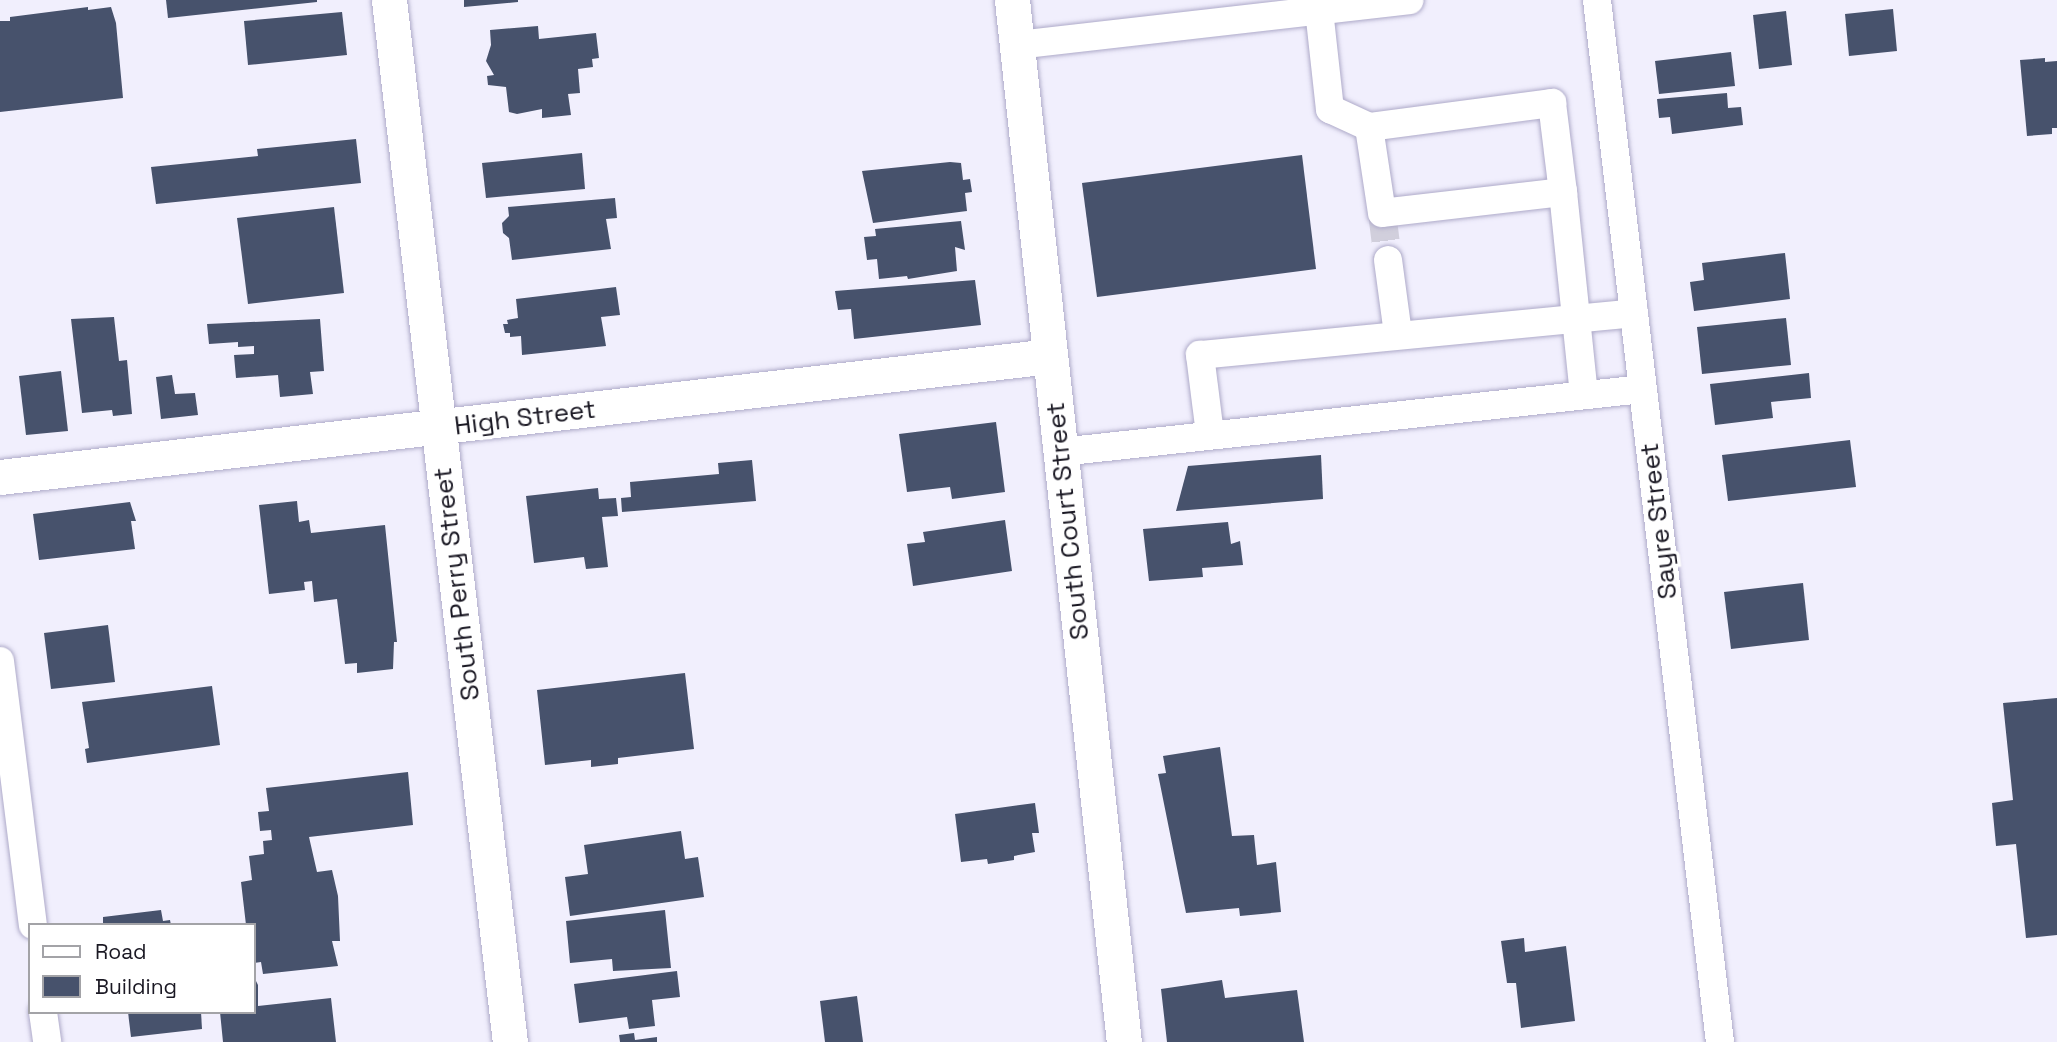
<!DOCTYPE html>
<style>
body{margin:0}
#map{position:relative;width:2057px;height:1042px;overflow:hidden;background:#f1effd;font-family:"Space Grotesk",sans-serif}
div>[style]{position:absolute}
.building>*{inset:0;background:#47526c}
.minor-tunnel>*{height:28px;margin-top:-14px;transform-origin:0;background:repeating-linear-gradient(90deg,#d1cfdc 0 28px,transparent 0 42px)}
.roads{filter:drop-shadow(0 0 2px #aeaac9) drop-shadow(0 0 2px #aeaac9)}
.minor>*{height:28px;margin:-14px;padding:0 14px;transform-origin:14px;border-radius:14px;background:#fff}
.major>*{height:35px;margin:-17.5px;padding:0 17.5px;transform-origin:17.5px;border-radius:17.5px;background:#fff}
span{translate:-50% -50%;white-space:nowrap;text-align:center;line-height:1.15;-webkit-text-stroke:7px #fff;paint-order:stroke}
.street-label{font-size:26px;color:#1a1823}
.legend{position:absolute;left:28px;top:923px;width:228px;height:91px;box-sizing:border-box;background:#fff;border:2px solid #a3a3a7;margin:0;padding:9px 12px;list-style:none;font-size:21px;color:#1a1823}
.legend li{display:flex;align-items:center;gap:14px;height:35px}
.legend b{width:35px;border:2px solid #a3a3a7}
</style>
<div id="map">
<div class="building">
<i style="clip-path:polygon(166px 0,317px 0,317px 2px,168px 18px)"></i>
<i style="clip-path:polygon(464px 0,518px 0,518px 2px,464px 7px)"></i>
<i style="clip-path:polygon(88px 7px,88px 10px,111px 7px,116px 23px,123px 98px,0 112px,0 21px,10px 21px,10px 17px)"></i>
<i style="clip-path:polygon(1893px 9px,1897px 51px,1849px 56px,1845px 14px)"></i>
<i style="clip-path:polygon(1786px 11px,1792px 65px,1759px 69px,1753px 15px)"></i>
<i style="clip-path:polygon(342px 12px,347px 55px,248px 65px,244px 21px)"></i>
<i style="clip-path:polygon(538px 26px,539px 39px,596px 33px,599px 58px,592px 59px,593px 67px,578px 69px,580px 93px,568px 94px,571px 115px,542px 118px,542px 109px,517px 114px,509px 112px,506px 87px,488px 85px,487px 76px,494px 75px,486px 61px,491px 45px,490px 30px)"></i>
<i style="clip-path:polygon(1731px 52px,1735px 86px,1659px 94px,1655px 61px)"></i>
<i style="clip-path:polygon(2045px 58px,2045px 62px,2057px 61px,2057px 128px,2052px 128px,2052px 134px,2027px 136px,2020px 60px)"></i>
<i style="clip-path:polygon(1727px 93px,1728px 108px,1741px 107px,1743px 125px,1672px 134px,1670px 117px,1659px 118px,1657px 99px)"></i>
<i style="clip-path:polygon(356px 139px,361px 183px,156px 204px,151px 167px,258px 156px,257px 149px)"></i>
<i style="clip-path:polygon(582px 153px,585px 189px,486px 198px,482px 163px)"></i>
<i style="clip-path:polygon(1302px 155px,1316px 269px,1097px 297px,1082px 183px)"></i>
<i style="clip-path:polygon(950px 162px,961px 163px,963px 180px,970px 179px,972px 192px,965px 193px,967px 211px,873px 223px,862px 171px)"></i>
<i style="clip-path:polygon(615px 198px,617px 218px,606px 219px,611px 249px,512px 260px,509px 238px,503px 233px,502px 223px,509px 216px,508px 207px)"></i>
<i style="clip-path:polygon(334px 207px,344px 293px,248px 304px,237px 218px)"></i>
<i style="clip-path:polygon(961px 221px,965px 250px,955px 247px,957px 271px,908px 279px,907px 276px,879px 279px,877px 259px,867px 260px,864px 237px,876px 236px,875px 229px)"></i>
<i style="clip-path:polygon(1785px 253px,1790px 299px,1694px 311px,1690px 282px,1704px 280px,1702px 263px)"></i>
<i style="clip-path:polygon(975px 280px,981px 325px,854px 339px,851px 309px,838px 310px,835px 291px)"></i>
<i style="clip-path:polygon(616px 287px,620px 315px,601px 317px,606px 346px,522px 355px,521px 336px,510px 337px,510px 333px,505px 333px,503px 324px,508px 324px,507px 320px,518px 318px,516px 299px)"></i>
<i style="clip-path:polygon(114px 317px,119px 361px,127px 360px,132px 414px,113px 416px,112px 410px,82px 413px,71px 319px)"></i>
<i style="clip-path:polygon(1786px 318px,1791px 365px,1702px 374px,1697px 327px)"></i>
<i style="clip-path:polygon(320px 319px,324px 371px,310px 372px,313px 394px,280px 397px,278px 375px,236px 378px,234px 355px,254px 354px,254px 346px,238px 347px,238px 342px,209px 344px,207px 324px)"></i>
<i style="clip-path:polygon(61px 371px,68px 431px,26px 435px,19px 376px)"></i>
<i style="clip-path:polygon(1809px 373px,1811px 398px,1771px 402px,1773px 418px,1715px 425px,1710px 384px)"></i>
<i style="clip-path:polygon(172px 375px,175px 394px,195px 393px,198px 415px,161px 419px,156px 377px)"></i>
<i style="clip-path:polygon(996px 422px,1005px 492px,952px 499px,950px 487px,907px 492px,899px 434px)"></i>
<i style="clip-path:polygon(1850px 440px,1856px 487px,1728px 501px,1722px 455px)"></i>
<i style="clip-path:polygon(1321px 455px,1323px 499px,1176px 511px,1188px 466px)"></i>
<i style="clip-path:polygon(752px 460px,756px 501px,622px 512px,621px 498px,631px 497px,630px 482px,719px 474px,718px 463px)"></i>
<i style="clip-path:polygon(598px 488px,599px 499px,616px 498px,618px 516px,602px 517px,608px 567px,586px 569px,584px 557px,534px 563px,526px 496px)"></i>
<i style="clip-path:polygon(297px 501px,299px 522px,309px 520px,311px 533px,385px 525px,397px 642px,394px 642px,393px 669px,357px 673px,357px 663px,345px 664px,337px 599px,314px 602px,312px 581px,304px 582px,305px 590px,269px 594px,259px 505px)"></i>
<i style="clip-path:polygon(130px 502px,136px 521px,131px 521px,135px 549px,39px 560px,33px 514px)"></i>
<i style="clip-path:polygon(1005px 520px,1012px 571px,913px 586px,907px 544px,925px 542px,923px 532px)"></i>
<i style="clip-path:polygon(1228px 522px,1231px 544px,1240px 541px,1243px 565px,1202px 568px,1203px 577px,1149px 581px,1143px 529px)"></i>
<i style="clip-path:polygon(1803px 583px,1809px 640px,1731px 649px,1724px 592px)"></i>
<i style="clip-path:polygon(108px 625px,115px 682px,51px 689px,44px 633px)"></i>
<i style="clip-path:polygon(685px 673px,694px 749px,618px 758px,618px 764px,591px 767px,591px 760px,545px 765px,537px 690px)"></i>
<i style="clip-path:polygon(212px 686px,220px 745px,87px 763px,85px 749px,89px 748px,82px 702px)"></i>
<i style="clip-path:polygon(2057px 698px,2057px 935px,2026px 938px,2016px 844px,1996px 846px,1992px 803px,2013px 800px,2003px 703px)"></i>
<i style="clip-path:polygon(1220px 747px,1232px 836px,1254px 835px,1257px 865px,1276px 862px,1281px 912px,1240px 916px,1239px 908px,1186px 913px,1158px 774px,1166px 773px,1163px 756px)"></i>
<i style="clip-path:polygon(408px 772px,413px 825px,309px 837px,317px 872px,332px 870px,338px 896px,340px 941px,332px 941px,338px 966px,263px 974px,261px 962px,254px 963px,254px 925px,246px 925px,241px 882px,252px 880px,249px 856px,264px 854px,263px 841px,272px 840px,271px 830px,260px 831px,258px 812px,269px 811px,266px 788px)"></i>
<i style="clip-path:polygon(1035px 803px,1039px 833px,1032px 833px,1035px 852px,1014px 856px,1014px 860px,988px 864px,987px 859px,961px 862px,955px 814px)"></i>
<i style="clip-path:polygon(681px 831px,685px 859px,698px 857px,704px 897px,570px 916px,565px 877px,588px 874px,584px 845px)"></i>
<i style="clip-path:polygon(161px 910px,163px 921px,170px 920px,171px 925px,103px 925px,103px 917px)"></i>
<i style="clip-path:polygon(665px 910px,671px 968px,613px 971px,612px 959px,570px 963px,566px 921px)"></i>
<i style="clip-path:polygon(1524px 938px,1525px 952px,1566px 946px,1575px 1021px,1521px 1028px,1516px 983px,1507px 983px,1501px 941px)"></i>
<i style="clip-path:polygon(677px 971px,680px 997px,652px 1000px,655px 1026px,629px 1029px,627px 1017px,579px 1023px,574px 984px)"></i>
<i style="clip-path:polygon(254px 977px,258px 985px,258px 1006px,331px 998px,336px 1042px,223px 1042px,220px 1012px,254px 1012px)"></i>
<i style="clip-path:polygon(1222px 980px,1225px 998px,1297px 990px,1304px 1042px,1167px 1042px,1161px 989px)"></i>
<i style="clip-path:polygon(857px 996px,863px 1042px,825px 1042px,820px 1001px)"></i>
<i style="clip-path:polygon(128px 1012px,201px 1012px,202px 1029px,131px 1037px)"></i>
<i style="clip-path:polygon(634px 1033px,635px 1040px,657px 1037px,657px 1042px,620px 1042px,619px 1035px)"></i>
</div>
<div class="minor-tunnel">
<i style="left:1382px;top:213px;width:47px;rotate:82.7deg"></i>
</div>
<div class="roads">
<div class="minor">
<i style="left:1597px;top:0;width:1049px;rotate:83.27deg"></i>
<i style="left:1319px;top:10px;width:100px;rotate:83.7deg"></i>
<i style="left:1330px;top:109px;width:43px;rotate:24.8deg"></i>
<i style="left:1369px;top:127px;width:185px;rotate:-7.5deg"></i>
<i style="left:1552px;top:103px;width:90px;rotate:83deg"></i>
<i style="left:1563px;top:192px;width:182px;rotate:173.4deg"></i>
<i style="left:1382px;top:213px;width:87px;rotate:-98.6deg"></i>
<i style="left:1017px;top:45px;width:395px;rotate:-6.5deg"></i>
<i style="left:1563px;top:192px;width:204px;rotate:84.1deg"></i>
<i style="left:1388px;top:260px;width:75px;rotate:82.3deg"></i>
<i style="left:1210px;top:434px;width:80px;rotate:-97.2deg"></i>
<i style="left:1200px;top:355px;width:436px;rotate:-5.5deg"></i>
<i style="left:1060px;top:452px;width:586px;rotate:-6.17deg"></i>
<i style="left:0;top:661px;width:266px;rotate:82.9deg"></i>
<i style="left:43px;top:1012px;width:30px;rotate:82deg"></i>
</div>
<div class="major">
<i style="left:389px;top:0;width:1049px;rotate:83.38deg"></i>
<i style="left:1012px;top:0;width:1048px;rotate:83.87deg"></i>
<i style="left:0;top:477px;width:1057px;rotate:-6.57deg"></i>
</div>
</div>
<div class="street-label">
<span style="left:525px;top:418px;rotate:-7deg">High Street</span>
<span style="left:1068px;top:521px;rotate:-96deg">South Court Street</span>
<span style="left:1659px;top:521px;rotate:-97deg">Sayre Street</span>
<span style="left:457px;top:584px;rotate:-97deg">South Perry Street</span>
</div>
<ul class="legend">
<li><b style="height:9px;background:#fff"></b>Road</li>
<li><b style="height:19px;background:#47526c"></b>Building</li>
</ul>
</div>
